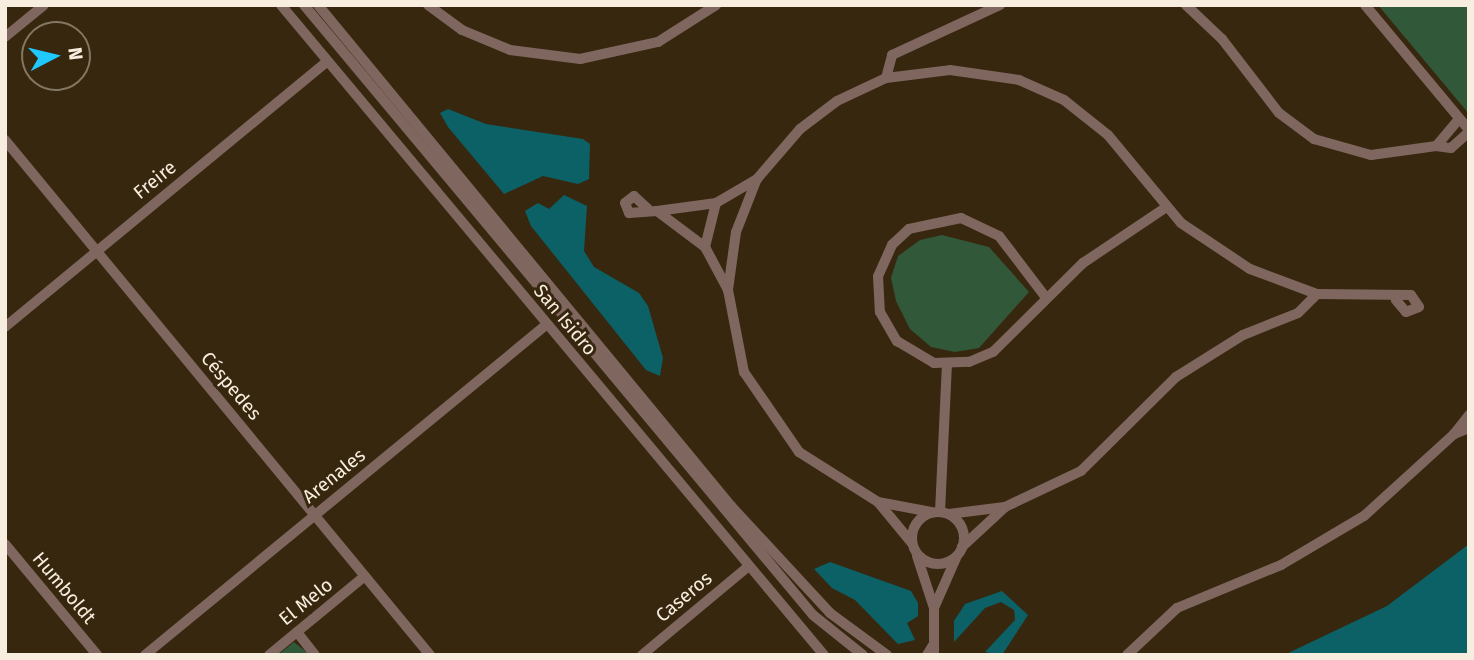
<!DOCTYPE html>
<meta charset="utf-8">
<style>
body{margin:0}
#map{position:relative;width:1474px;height:660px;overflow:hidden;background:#37270f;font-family:"Fira Sans",sans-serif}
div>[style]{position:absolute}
.green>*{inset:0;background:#315838}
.water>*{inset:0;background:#0b6165}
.minor>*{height:10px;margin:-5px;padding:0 5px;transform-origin:5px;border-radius:5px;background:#7f675f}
.minor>.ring{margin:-5px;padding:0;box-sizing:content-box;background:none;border:10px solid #7f675f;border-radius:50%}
span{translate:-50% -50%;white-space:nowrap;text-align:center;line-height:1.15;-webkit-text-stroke:6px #37270f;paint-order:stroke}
.street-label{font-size:19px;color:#f8eedf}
.frame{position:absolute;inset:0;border:7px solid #f8eedf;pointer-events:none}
.north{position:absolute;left:21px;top:21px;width:70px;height:70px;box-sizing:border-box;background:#37270f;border:2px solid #847762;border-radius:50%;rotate:83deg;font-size:19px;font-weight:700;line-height:28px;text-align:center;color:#f8eedf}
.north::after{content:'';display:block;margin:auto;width:24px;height:32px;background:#1fc9fd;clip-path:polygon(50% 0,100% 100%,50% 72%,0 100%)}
</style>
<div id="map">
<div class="green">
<i style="clip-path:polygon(1378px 5px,1469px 5px,1469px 114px)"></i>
<i style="clip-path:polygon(942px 235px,989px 247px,1029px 292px,979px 348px,955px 352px,931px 347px,910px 329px,896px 301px,891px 278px,898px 256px,920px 240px)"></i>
<i style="clip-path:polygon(294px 642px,310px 655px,278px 655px)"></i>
</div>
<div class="water">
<i style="clip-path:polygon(448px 109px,486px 124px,583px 139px,590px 144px,589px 179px,578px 184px,543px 176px,504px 194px,448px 127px,440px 113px)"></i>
<i style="clip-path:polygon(564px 195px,587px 206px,584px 251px,594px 267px,639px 293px,648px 306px,663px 358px,660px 376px,646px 370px,531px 226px,525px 211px,538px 203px,549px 209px)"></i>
<i style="clip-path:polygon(1469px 544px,1469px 655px,1284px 655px,1387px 606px)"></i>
<i style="clip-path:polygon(830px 562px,911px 591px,918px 603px,918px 616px,907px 623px,915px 640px,898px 644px,855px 600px,832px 588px,814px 569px)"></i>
<i style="clip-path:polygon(1002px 591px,1028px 615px,1002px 655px,985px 652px,1015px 620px,1014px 610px,1001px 602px,985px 608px,954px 642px,954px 621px,965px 604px)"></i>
</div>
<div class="minor">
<i style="left:281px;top:5px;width:847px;rotate:50.13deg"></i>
<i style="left:304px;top:5px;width:794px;rotate:50.16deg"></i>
<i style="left:813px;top:615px;width:64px;rotate:38.7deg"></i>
<i style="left:318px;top:5px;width:649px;rotate:50.5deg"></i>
<i style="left:731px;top:506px;width:146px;rotate:47.2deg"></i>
<i style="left:830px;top:613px;width:71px;rotate:36.4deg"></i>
<i style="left:428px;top:5px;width:42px;rotate:36.3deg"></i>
<i style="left:462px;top:30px;width:52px;rotate:22.6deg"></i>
<i style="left:510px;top:50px;width:71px;rotate:7.3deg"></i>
<i style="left:580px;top:59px;width:80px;rotate:-12.3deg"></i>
<i style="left:658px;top:42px;width:69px;rotate:-32.5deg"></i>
<i style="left:1186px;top:5px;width:50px;rotate:43.4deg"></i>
<i style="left:1222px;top:39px;width:93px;rotate:52.4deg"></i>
<i style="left:1279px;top:113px;width:44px;rotate:36.6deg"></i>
<i style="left:1314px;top:139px;width:59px;rotate:15.7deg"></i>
<i style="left:1371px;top:155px;width:66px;rotate:-7.9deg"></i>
<i style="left:1365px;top:5px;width:163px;rotate:50.2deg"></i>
<i style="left:5px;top:37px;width:50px;rotate:-39.4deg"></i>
<i style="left:886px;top:78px;width:24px;rotate:-75deg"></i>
<i style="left:892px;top:55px;width:119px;rotate:-24.8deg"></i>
<i style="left:1459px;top:119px;width:35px;rotate:130deg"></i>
<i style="left:1436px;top:146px;width:15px;rotate:8deg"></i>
<i style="left:1451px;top:148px;width:24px;rotate:-42deg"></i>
<i style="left:5px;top:140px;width:668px;rotate:50.47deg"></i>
<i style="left:756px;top:181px;width:55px;rotate:111.4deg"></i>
<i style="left:736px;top:232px;width:59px;rotate:97.9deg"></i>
<i style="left:728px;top:290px;width:84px;rotate:79deg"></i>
<i style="left:744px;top:372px;width:97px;rotate:55.5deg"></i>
<i style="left:799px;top:452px;width:93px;rotate:32.3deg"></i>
<i style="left:648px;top:209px;width:19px;rotate:-137deg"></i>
<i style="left:634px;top:196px;width:11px;rotate:142deg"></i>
<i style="left:625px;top:203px;width:11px;rotate:68deg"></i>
<i style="left:629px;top:213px;width:28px;rotate:-4deg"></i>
<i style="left:705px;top:247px;width:60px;rotate:-143.1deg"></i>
<i style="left:657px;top:211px;width:60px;rotate:-7.7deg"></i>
<i style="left:728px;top:290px;width:49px;rotate:-118.1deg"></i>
<i style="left:705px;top:247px;width:45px;rotate:-76deg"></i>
<i style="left:716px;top:203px;width:48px;rotate:-30.3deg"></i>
<i style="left:757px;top:179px;width:66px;rotate:-49.3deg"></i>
<i style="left:800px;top:129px;width:46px;rotate:-37.1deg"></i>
<i style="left:837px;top:101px;width:54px;rotate:-25.1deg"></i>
<i style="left:886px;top:78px;width:64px;rotate:-7.1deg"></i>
<i style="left:950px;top:70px;width:70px;rotate:8.2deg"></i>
<i style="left:1019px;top:80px;width:49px;rotate:24deg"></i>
<i style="left:1064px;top:100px;width:56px;rotate:38.5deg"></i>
<i style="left:1108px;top:135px;width:114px;rotate:50.3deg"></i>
<i style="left:1181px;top:223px;width:83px;rotate:33.7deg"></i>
<i style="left:1250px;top:269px;width:72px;rotate:20.5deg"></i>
<i style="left:1317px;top:294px;width:94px;rotate:0.6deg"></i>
<i style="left:1411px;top:295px;width:14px;rotate:56deg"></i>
<i style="left:1419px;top:307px;width:14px;rotate:159deg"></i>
<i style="left:1406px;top:312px;width:16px;rotate:-130deg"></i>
<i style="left:1044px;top:295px;width:74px;rotate:-127.3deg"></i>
<i style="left:999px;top:236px;width:42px;rotate:-154.7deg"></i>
<i style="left:961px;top:218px;width:53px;rotate:168.1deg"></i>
<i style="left:909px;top:229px;width:23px;rotate:137deg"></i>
<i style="left:892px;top:245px;width:34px;rotate:114deg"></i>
<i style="left:878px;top:276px;width:36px;rotate:87deg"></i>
<i style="left:880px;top:312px;width:34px;rotate:60deg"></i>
<i style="left:897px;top:341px;width:43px;rotate:30.7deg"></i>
<i style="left:934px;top:363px;width:35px;rotate:-2deg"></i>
<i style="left:969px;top:362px;width:26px;rotate:-23deg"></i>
<i style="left:993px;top:352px;width:127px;rotate:-44.7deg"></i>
<i style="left:1083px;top:263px;width:99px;rotate:-33.9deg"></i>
<i style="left:5px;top:327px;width:418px;rotate:-39.5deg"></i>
<i style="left:1469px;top:415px;width:24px;rotate:128deg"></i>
<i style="left:1454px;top:434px;width:16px;rotate:-22deg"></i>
<i style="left:1005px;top:507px;width:84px;rotate:-25.3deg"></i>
<i style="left:1081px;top:471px;width:134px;rotate:-44.7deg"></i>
<i style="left:1176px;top:377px;width:79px;rotate:-32.1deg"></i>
<i style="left:1243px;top:335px;width:59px;rotate:-21.8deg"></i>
<i style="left:1298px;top:313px;width:27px;rotate:-45deg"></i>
<i class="ring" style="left:912px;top:512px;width:42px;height:42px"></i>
<i style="left:940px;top:512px;width:146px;rotate:-87.3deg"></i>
<i style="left:949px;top:514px;width:56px;rotate:-7.1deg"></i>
<i style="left:1005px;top:507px;width:59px;rotate:137.1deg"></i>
<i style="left:911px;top:542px;width:52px;rotate:-129.5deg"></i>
<i style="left:878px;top:502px;width:54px;rotate:10.7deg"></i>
<i style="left:5px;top:544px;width:144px;rotate:50.3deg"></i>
<i style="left:917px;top:556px;width:55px;rotate:71.9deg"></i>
<i style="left:934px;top:608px;width:55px;rotate:-66.3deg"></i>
<i style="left:297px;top:632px;width:29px;rotate:52deg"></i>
<i style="left:934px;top:644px;width:36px;rotate:-90deg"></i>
<i style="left:145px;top:655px;width:519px;rotate:-39.45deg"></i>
<i style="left:269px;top:655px;width:124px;rotate:-39.5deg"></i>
<i style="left:642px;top:655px;width:139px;rotate:-39.8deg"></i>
<i style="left:927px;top:655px;width:13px;rotate:-58deg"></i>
<i style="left:934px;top:644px;width:11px;rotate:90deg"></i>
<i style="left:1127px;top:655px;width:69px;rotate:-43.2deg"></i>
<i style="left:1177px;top:608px;width:113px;rotate:-22.5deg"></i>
<i style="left:1281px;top:565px;width:96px;rotate:-30.6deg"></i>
<i style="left:1364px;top:516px;width:122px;rotate:-42.3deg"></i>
</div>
<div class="street-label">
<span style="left:155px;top:180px;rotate:-39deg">Freire</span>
<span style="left:565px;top:320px;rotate:50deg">San Isidro</span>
<span style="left:231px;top:386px;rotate:50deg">Céspedes</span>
<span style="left:334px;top:476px;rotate:-39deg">Arenales</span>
<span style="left:64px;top:588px;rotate:50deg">Humboldt</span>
<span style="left:684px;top:597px;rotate:-40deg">Caseros</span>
<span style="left:306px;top:602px;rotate:-39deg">El Melo</span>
</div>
<div class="frame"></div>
<div class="north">N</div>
</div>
